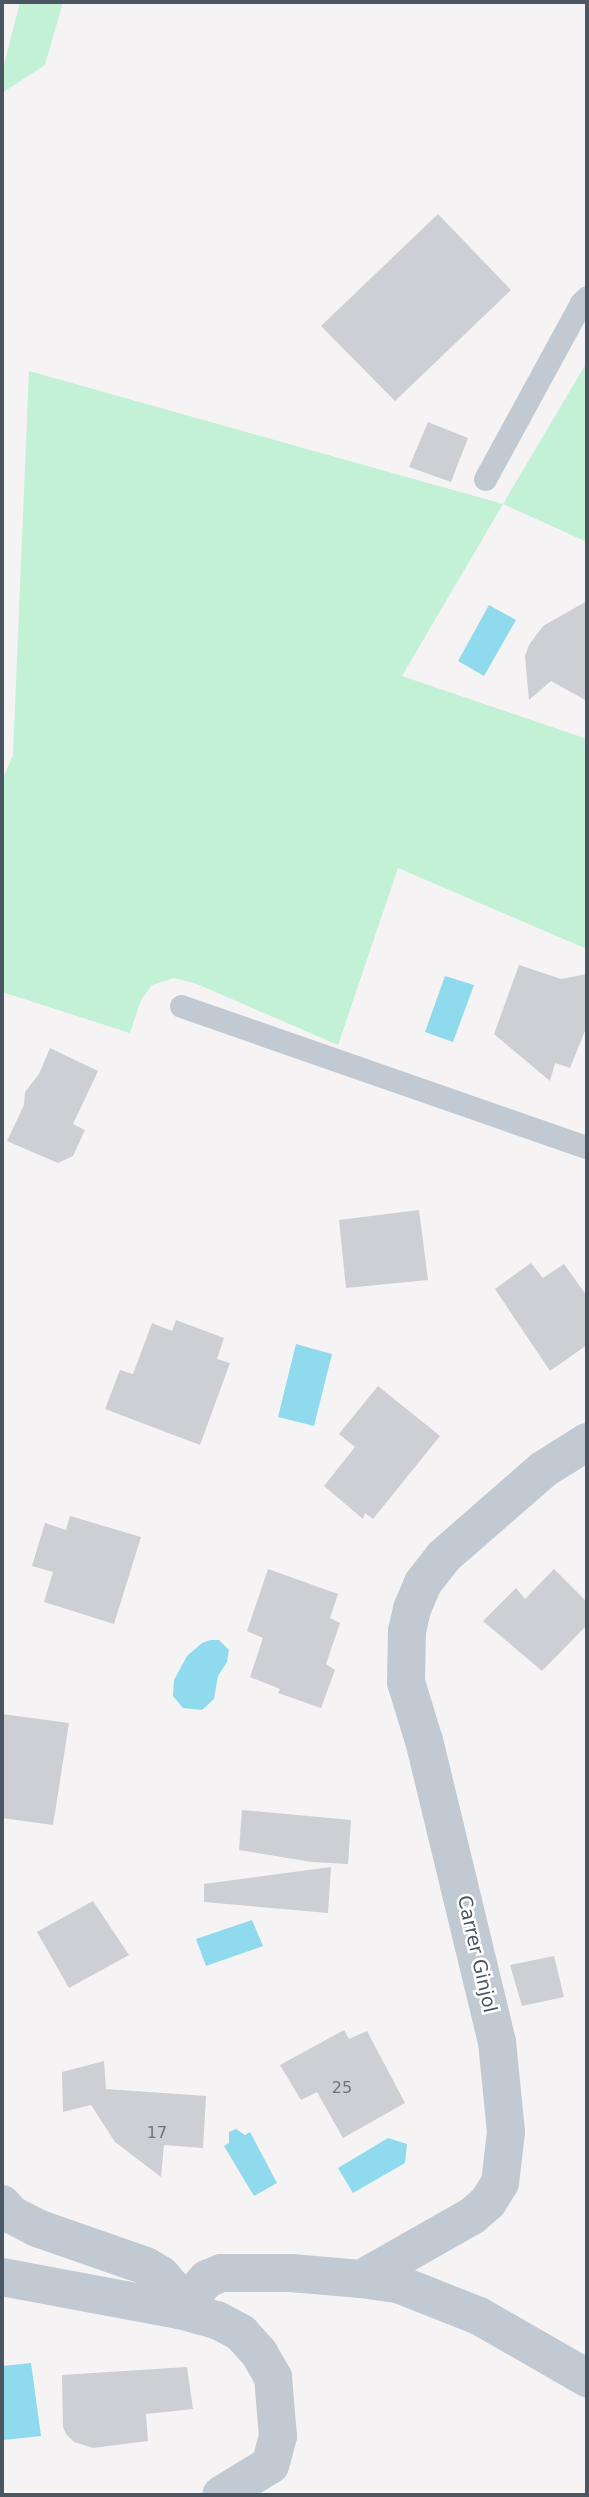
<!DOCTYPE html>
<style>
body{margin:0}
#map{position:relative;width:589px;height:2497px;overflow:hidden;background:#f5f3f3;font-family:"DejaVu Sans",sans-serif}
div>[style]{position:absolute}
.green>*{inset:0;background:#c3f1d5}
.water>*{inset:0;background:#90daee}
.building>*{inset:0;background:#cdcfd5}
.lane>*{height:23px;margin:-11.5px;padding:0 11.5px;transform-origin:11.5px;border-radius:11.5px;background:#c1cad2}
.street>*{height:38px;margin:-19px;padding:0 19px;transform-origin:19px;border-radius:19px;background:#c1cad2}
span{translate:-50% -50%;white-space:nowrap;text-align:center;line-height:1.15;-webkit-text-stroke:5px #fff;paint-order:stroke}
.number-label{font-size:16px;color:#6b747e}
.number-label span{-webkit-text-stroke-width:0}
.street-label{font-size:19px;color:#4a5661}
.frame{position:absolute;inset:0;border:4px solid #4a5661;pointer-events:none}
</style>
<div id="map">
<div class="green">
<i style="clip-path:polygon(20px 2px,63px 2px,45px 65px,2px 93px,2px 73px)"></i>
<i style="clip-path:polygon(587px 362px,587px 542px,503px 504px,402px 676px,587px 739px,587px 949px,398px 868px,338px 1045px,197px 984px,174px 978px,152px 985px,141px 1000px,130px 1033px,2px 992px,2px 781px,13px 755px,29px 371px,503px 504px)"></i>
</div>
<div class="water">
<i style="clip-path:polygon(489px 605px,516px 620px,484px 676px,458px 661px)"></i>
<i style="clip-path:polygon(445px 976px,474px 985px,453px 1042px,425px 1032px)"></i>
<i style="clip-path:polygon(296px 1344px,332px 1354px,314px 1426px,278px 1417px)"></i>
<i style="clip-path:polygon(210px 1640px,219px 1640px,229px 1650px,227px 1662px,218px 1676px,214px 1699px,202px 1710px,183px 1708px,173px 1696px,174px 1680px,187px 1656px,202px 1643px)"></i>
<i style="clip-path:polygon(252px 1920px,263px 1946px,206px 1966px,196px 1939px)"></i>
<i style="clip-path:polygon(236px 2129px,245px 2135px,250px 2132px,277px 2183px,254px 2196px,224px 2146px,229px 2143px,229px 2132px)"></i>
<i style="clip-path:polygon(388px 2138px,407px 2144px,405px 2163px,353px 2193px,338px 2168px)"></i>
<i style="clip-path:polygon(31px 2363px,41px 2436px,4px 2440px,2px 2366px)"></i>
</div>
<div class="building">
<i style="clip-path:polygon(438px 214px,511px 290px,395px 401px,321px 326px)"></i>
<i style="clip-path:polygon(428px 422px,468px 438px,451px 482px,409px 467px)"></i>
<i style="clip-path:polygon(587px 601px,587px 701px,551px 681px,529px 700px,525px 656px,529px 645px,543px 626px)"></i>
<i style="clip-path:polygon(519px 965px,561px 979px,587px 974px,587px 1026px,570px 1068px,555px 1063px,550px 1081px,494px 1034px)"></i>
<i style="clip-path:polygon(50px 1048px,98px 1071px,73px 1124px,85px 1130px,73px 1156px,58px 1163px,7px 1141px,24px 1105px,25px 1092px,39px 1074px)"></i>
<i style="clip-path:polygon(419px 1210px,428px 1280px,346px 1288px,339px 1220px)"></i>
<i style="clip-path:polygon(531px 1263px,543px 1278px,564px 1264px,587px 1296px,587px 1345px,550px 1371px,495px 1289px)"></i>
<i style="clip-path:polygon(176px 1320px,224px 1338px,217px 1359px,230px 1363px,200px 1445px,105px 1409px,120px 1370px,133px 1374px,152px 1323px,172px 1331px)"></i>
<i style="clip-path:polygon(378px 1386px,440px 1436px,373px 1519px,365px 1513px,363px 1519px,324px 1486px,355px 1447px,339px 1434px)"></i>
<i style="clip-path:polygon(70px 1516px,141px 1537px,114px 1624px,44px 1602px,53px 1572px,32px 1566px,45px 1523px,66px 1530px)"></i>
<i style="clip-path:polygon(268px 1569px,338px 1594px,330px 1618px,340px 1623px,326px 1664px,335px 1670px,321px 1708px,278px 1693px,280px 1689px,250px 1677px,263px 1638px,247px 1631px)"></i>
<i style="clip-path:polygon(554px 1569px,587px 1602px,587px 1625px,542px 1671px,483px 1621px,516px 1588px,525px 1599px)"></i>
<i style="clip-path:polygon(2px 1714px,69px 1723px,53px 1825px,2px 1818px)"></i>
<i style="clip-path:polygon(242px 1810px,351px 1820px,348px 1864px,312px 1862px,239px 1850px)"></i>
<i style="clip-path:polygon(331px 1867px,328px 1913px,204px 1902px,204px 1884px)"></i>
<i style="clip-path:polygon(93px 1901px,129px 1955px,69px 1988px,37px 1932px)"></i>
<i style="clip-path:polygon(554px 1956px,564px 1997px,522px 2006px,510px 1965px)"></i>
<i style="clip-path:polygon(344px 2030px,349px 2039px,367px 2031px,405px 2103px,343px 2138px,317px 2092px,301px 2100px,280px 2065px)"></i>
<i style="clip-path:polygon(104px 2061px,106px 2089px,206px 2096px,203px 2148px,164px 2145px,161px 2177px,115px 2142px,91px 2105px,63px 2112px,62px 2072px)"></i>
<i style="clip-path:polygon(187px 2367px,193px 2409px,146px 2414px,148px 2441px,93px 2448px,74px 2442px,66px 2434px,63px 2427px,62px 2375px)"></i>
</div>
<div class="lane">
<i style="left:485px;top:479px;width:200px;rotate:-61.4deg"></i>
<i style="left:581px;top:303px;width:8px;rotate:-45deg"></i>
<i style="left:181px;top:1006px;width:430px;rotate:19.2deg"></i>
</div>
<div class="street">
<i style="left:2px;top:2204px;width:15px;rotate:48deg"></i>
<i style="left:12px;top:2215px;width:28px;rotate:27deg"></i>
<i style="left:37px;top:2228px;width:115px;rotate:19.2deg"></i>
<i style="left:146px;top:2266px;width:17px;rotate:31deg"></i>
<i style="left:161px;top:2275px;width:17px;rotate:50deg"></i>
<i style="left:172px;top:2288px;width:23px;rotate:72deg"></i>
<i style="left:2px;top:2277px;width:180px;rotate:10.6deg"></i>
<i style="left:179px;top:2310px;width:39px;rotate:15deg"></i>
<i style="left:217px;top:2320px;width:27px;rotate:28deg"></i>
<i style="left:241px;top:2333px;width:27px;rotate:48deg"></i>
<i style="left:259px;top:2353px;width:28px;rotate:60deg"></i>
<i style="left:273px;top:2377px;width:59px;rotate:85.2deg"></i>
<i style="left:278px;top:2436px;width:30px;rotate:105deg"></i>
<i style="left:270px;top:2465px;width:57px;rotate:148.5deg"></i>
<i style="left:361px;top:2279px;width:37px;rotate:8deg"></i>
<i style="left:398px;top:2284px;width:87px;rotate:21.6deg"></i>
<i style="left:479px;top:2316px;width:125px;rotate:29.9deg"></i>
<i style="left:179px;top:2310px;width:42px;rotate:-47.9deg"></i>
<i style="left:207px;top:2279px;width:15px;rotate:-23deg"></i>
<i style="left:221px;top:2273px;width:70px"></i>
<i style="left:291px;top:2273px;width:70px;rotate:4.9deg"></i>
<i style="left:361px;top:2279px;width:128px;rotate:-29.6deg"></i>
<i style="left:472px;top:2216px;width:21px;rotate:-41deg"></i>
<i style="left:488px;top:2202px;width:22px;rotate:-58deg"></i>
<i style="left:500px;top:2183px;width:51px;rotate:-83.3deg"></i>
<i style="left:506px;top:2132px;width:90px;rotate:-95.7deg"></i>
<i style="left:497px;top:2042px;width:310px;rotate:-103.6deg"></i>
<i style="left:424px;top:1741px;width:62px;rotate:-107deg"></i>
<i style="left:406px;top:1682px;width:51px;rotate:-88.9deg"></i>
<i style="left:407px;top:1631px;width:23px;rotate:-77deg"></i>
<i style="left:412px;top:1609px;width:28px;rotate:-67deg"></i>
<i style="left:423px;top:1583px;width:33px;rotate:-52deg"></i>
<i style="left:443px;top:1557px;width:134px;rotate:-41.1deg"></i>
<i style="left:544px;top:1469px;width:51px;rotate:-32.1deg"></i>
</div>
<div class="number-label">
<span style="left:342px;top:2088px">25</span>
<span style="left:157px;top:2133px">17</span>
</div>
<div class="street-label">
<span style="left:477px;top:1954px;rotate:77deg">Carrer Ginjol</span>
</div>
<div class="frame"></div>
</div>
